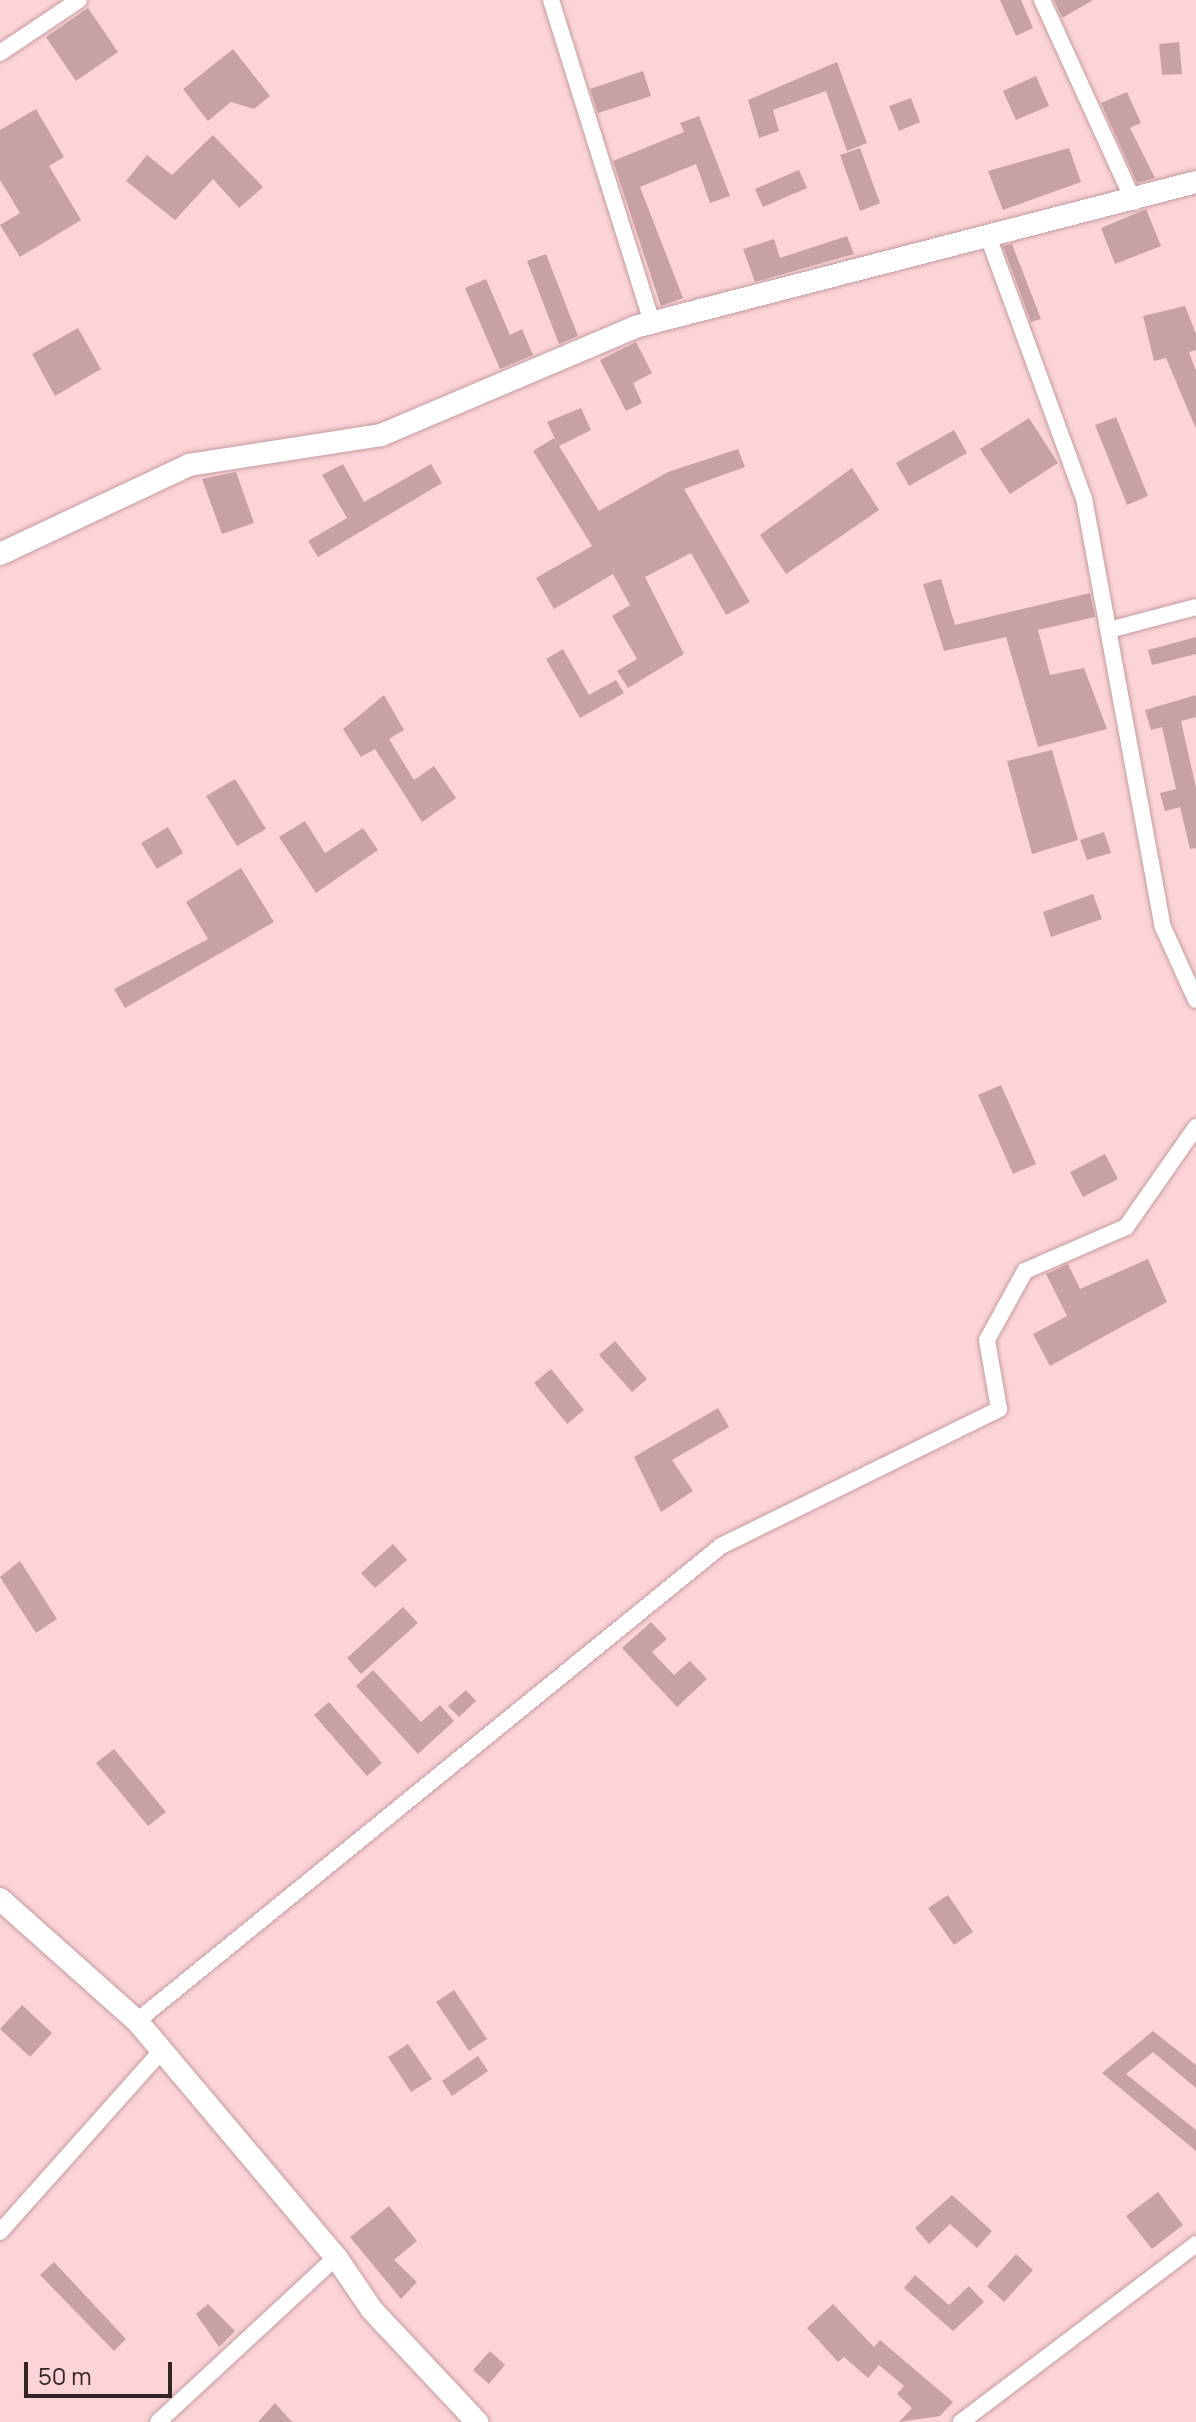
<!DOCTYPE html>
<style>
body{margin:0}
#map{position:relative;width:1196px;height:2422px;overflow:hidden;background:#fcd4d7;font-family:Manrope,sans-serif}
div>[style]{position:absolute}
.building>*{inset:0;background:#c7a1a4}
.roads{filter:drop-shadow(0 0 2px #c39da0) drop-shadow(0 0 2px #c39da0)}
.street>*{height:16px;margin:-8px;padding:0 8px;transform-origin:8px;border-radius:8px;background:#fff}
.secondary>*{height:22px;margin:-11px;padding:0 11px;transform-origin:11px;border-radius:11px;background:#fff}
span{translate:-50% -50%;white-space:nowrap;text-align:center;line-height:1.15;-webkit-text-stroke:8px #fcd4d7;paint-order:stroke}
.scale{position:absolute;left:24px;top:2362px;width:148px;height:36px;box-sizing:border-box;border:4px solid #322425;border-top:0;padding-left:10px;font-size:24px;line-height:28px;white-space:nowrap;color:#322425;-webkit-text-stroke:6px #fcd4d7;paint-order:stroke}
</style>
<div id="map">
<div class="building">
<i style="clip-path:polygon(1000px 0,1021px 0,1033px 28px,1016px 36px)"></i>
<i style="clip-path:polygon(1054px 0,1093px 0,1062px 18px)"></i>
<i style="clip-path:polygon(88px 8px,118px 52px,76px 81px,46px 37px)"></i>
<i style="clip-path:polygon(1179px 42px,1182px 74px,1162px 75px,1159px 44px)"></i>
<i style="clip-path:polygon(233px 49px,270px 96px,254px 109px,231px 102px,208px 121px,183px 89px)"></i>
<i style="clip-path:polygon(837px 62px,867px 143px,847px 151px,826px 91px,773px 110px,779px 131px,759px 138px,748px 100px)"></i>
<i style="clip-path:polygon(643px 71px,651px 96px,598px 113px,590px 89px)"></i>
<i style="clip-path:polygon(1036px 76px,1049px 106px,1016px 120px,1003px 91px)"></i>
<i style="clip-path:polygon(1127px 92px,1141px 123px,1130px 128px,1155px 178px,1137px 183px,1101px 103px)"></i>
<i style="clip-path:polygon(911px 98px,920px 122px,899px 131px,889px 106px)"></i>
<i style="clip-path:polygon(36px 109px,64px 157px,49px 166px,81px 220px,20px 257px,0 225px,20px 213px,0 180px,0 130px)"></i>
<i style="clip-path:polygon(699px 116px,730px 196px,710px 203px,696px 164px,640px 187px,683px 298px,661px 306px,613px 161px,684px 132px,680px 123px)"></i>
<i style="clip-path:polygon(213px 135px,263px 187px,239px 208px,213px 179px,175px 220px,126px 181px,147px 155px,172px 175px)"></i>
<i style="clip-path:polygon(860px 148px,880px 203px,860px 211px,840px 155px)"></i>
<i style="clip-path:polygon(1069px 148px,1081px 182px,1003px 210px,988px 171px)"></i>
<i style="clip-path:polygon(799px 170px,807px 188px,763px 207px,755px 189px)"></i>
<i style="clip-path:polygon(1146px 209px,1161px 246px,1115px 264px,1101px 228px)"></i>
<i style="clip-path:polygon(847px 236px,854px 254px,755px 282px,743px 249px,774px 239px,780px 258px)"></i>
<i style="clip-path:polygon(1012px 244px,1041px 319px,1031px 322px,1003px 246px)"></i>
<i style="clip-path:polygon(546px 254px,578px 336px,559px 344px,527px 261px)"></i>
<i style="clip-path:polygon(486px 279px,510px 335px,522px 329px,533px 355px,500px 369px,465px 288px)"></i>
<i style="clip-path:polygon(1185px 306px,1196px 334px,1196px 350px,1189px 352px,1196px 371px,1196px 429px,1166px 358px,1154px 361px,1143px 316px)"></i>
<i style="clip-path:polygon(78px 328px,101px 369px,55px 396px,32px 354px)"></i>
<i style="clip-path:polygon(636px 342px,652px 373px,633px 383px,642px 403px,626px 411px,600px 360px)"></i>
<i style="clip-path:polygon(581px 408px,591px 430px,559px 446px,599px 511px,668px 472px,738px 449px,745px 467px,684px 489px,750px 602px,726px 615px,691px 553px,645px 577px,684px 654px,628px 688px,617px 671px,637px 659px,612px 616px,630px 605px,613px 574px,554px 609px,536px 578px,592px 546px,533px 451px,554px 438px,558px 445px,547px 422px)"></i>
<i style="clip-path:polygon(1116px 417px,1148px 496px,1127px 505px,1095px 425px)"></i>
<i style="clip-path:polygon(1029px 418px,1058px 463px,1010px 494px,980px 449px)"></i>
<i style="clip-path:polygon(954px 430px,967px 453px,909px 486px,896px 463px)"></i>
<i style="clip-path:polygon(343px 464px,364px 502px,431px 464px,442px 483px,318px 557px,308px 541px,347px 518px,322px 475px)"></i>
<i style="clip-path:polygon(852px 468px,879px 510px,786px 574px,760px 535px)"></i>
<i style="clip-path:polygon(236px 472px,254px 523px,222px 534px,202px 479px)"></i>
<i style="clip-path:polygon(941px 579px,955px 625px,1090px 593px,1095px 617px,1038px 630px,1050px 675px,1084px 668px,1107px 729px,1038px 747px,1006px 637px,944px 651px,923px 584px)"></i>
<i style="clip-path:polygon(1196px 637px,1196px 654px,1152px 665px,1148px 650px)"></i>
<i style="clip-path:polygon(563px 649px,589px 695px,616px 680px,624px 693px,580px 718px,546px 659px)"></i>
<i style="clip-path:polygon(384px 695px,404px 730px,389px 739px,414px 780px,434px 766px,456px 798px,422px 822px,375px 749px,361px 757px,343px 729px)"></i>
<i style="clip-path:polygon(1196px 695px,1196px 717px,1181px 721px,1196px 788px,1196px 848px,1190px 849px,1180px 807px,1165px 811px,1160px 793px,1176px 789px,1162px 727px,1151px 730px,1145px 710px)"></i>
<i style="clip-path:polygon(1052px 750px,1078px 840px,1032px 854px,1007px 761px)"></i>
<i style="clip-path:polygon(235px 779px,266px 829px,237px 846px,206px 796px)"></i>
<i style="clip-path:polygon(305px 821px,325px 853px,363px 828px,378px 850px,316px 893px,279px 837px)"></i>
<i style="clip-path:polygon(168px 827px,183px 853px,157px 869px,141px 843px)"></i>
<i style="clip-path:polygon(1104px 832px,1111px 853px,1087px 860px,1080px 840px)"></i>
<i style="clip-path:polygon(241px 868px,274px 922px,125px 1008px,114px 989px,208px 939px,186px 902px)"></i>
<i style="clip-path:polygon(1093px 894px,1102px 919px,1051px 937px,1043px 912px)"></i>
<i style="clip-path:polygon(1001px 1085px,1036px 1164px,1013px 1174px,978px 1095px)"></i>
<i style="clip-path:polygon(1105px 1154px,1118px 1179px,1083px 1197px,1070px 1172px)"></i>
<i style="clip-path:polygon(1148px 1259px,1167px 1302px,1050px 1366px,1033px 1334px,1067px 1316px,1046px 1274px,1068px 1264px,1080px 1289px)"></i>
<i style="clip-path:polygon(615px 1341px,647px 1379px,632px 1392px,599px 1355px)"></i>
<i style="clip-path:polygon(551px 1369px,584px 1410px,567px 1424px,534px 1383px)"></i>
<i style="clip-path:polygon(718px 1408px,729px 1427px,672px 1460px,693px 1491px,661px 1512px,634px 1457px)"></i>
<i style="clip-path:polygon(393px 1544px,407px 1560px,375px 1588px,361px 1573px)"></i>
<i style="clip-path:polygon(20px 1561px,57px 1619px,36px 1633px,0 1577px)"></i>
<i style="clip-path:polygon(403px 1607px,418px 1623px,361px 1674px,347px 1658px)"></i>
<i style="clip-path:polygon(651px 1622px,667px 1639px,652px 1652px,674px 1675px,690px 1661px,707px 1679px,677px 1707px,622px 1648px)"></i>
<i style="clip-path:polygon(373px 1670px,421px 1722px,440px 1705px,454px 1721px,418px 1754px,356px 1686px)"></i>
<i style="clip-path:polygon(466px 1690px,476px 1701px,459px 1717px,448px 1706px)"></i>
<i style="clip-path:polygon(329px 1702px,382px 1763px,367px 1776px,314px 1715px)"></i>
<i style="clip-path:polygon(114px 1749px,166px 1812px,148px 1826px,96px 1763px)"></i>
<i style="clip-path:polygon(948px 1895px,973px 1932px,954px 1945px,928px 1908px)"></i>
<i style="clip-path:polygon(454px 1990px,487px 2039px,469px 2051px,436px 2002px)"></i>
<i style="clip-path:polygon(22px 2005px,52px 2033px,30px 2057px,0 2029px)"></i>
<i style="clip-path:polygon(1153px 2031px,1196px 2065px,1196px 2088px,1153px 2052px,1126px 2074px,1196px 2130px,1196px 2151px,1102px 2073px)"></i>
<i style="clip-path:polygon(408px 2044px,432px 2079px,411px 2092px,388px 2057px)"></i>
<i style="clip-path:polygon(478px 2056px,488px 2071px,452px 2096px,442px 2081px)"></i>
<i style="clip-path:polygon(1158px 2192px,1183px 2225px,1152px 2249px,1126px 2216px)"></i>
<i style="clip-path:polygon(952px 2195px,992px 2231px,977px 2248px,950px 2224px,929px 2244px,915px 2228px)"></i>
<i style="clip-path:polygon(389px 2206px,417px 2241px,394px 2260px,417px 2282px,401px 2299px,350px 2237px)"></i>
<i style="clip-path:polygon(1016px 2254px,1033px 2270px,1004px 2302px,987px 2286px)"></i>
<i style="clip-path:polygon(54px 2262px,126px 2339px,114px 2351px,40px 2275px)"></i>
<i style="clip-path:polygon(915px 2275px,949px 2305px,969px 2286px,984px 2302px,953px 2331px,904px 2288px)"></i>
<i style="clip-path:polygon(208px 2304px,235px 2331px,219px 2347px,196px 2314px)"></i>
<i style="clip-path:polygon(833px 2304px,874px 2347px,880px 2340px,953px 2402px,940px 2416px,899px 2422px,912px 2408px,897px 2394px,904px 2386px,879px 2365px,868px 2378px,844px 2357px,838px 2362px,807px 2328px)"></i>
<i style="clip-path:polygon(490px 2351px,505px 2365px,489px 2384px,473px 2370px)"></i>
<i style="clip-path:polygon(275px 2403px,292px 2422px,258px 2422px)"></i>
</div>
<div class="roads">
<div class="street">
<i style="left:551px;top:0;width:338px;rotate:72.6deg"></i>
<i style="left:1042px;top:0;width:222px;rotate:65.5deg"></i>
<i style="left:0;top:53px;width:95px;rotate:-33.9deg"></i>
<i style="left:989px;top:239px;width:276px;rotate:69.9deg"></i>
<i style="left:1084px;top:498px;width:436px;rotate:79.6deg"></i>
<i style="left:1163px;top:927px;width:80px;rotate:65.7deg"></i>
<i style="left:1109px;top:630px;width:90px;rotate:-14.8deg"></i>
<i style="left:137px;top:2021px;width:753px;rotate:-39.12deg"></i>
<i style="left:721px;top:1546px;width:310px;rotate:-26.2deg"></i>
<i style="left:999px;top:1409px;width:70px;rotate:-99.9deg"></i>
<i style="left:987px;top:1340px;width:79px;rotate:-61.2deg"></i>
<i style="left:1025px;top:1271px;width:110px;rotate:-23.5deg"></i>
<i style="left:1126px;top:1227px;width:122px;rotate:-55deg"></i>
<i style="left:0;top:2232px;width:242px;rotate:-48.3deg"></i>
<i style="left:158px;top:2422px;width:243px;rotate:-42.8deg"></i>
<i style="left:961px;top:2422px;width:295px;rotate:-37.1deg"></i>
</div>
<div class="secondary">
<i style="left:0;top:554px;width:209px;rotate:-25.2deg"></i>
<i style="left:189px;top:465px;width:194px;rotate:-8.9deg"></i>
<i style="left:381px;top:435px;width:276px;rotate:-23deg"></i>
<i style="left:635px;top:327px;width:579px;rotate:-14.49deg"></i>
<i style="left:0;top:1899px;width:183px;rotate:41.7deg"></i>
<i style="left:137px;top:2021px;width:309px;rotate:49.9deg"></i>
<i style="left:336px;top:2257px;width:64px;rotate:55.8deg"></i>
<i style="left:372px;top:2310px;width:154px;rotate:46.8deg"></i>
</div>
</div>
<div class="scale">50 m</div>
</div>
